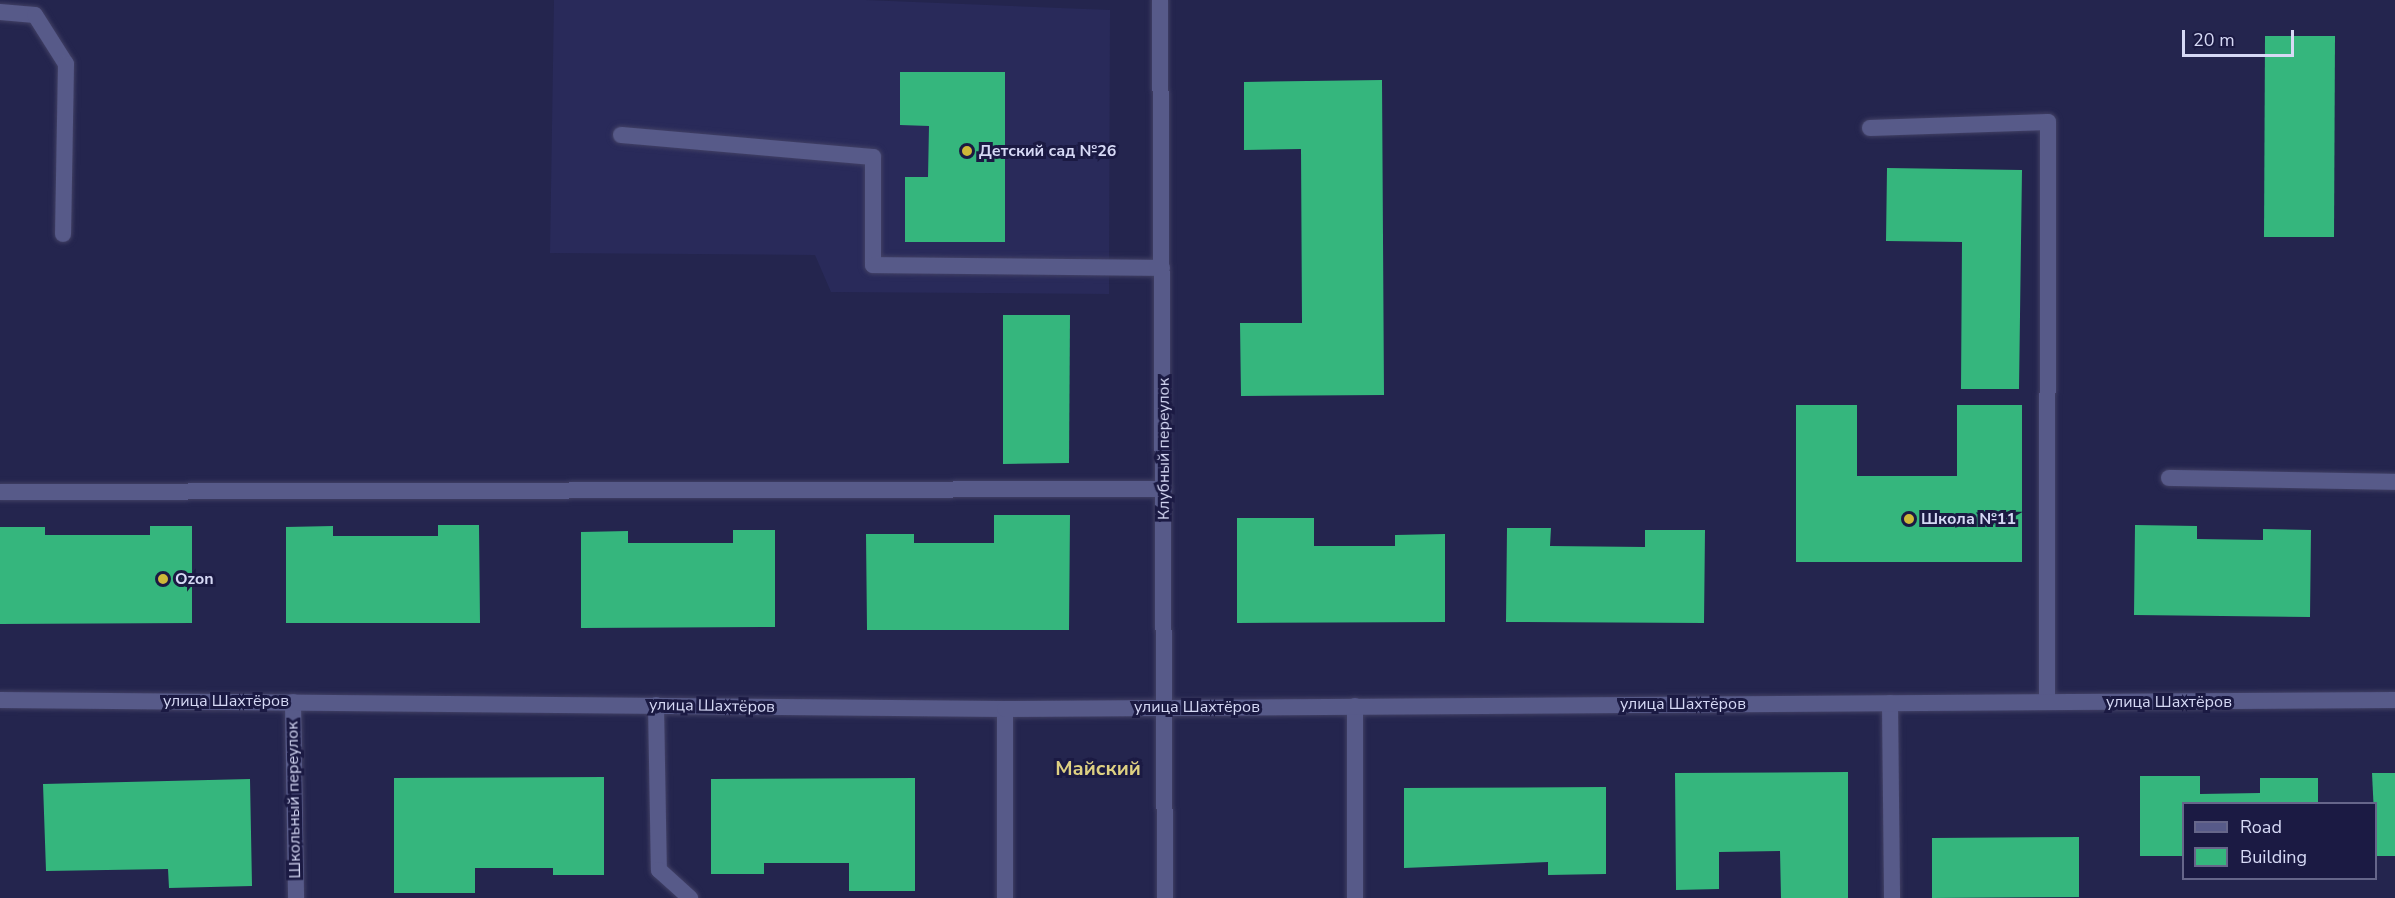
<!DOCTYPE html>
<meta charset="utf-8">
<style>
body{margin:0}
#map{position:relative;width:2395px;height:898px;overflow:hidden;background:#24254e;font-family:"Nunito Sans",sans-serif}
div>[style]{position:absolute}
.built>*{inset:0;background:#292a5a}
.building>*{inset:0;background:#35b67d}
.roads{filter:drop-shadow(0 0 2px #424165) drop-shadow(0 0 2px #424165)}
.service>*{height:16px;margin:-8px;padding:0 8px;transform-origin:8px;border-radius:8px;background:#575a89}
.minor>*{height:16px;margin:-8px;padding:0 8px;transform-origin:8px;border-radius:8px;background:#575a89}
.tertiary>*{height:16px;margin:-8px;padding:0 8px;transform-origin:8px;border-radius:8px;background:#575a89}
.dots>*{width:16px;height:16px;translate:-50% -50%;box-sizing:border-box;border:3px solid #1b1a43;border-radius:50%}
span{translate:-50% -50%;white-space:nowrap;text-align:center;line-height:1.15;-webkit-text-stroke:6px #1b1a43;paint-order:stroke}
.poi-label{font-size:16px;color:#d6d9f5;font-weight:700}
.left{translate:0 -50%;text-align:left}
.street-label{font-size:16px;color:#d6d9f5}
.quarter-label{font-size:20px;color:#ded082;font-weight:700}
.legend{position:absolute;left:2182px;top:802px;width:195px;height:78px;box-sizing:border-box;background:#1b1a43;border:2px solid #66668a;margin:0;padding:8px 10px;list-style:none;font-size:18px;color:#d6d9f5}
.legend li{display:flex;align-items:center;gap:12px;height:30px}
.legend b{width:30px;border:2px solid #66668a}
.scale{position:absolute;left:2182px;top:30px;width:112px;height:27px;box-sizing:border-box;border:3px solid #d6d9f5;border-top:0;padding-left:8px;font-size:18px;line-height:21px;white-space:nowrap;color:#d6d9f5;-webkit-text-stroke:4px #1b1a43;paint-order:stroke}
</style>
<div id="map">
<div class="built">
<i style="clip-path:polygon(554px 0,865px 0,1110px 10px,1109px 294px,831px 292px,815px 255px,550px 253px)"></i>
</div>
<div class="building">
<i style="clip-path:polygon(2265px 36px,2335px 36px,2334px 237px,2264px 237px)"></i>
<i style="clip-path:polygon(900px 72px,1005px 72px,1005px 242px,905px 242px,905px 177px,928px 177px,929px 126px,900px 125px)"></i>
<i style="clip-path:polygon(1382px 80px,1384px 395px,1241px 396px,1240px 323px,1302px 323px,1301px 149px,1244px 150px,1244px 82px)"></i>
<i style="clip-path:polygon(1887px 168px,2022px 170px,2019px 389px,1961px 389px,1962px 242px,1886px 241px)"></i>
<i style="clip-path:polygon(1003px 315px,1070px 315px,1069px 463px,1003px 464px)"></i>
<i style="clip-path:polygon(1796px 405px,1857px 405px,1857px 476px,1957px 476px,1957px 405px,2022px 405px,2022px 562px,1796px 562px)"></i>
<i style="clip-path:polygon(994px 515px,1070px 515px,1069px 630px,867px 630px,866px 534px,914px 534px,914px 543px,994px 543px)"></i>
<i style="clip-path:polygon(1237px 518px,1314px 518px,1314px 546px,1395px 546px,1395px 535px,1445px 534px,1445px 622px,1237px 623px)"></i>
<i style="clip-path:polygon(438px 525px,479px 525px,480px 623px,286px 623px,286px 527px,333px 526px,333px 536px,438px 536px)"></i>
<i style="clip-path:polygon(2135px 525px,2197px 526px,2197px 539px,2263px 540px,2263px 529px,2311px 530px,2310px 617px,2134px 615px)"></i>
<i style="clip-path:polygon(150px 526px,192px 526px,192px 623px,0 624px,0 527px,45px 527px,45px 535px,150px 535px)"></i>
<i style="clip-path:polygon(1507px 528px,1551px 528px,1550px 546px,1645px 547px,1645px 530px,1705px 530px,1704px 623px,1506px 622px)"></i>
<i style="clip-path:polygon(733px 530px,775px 530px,775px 627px,581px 628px,581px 532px,628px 531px,628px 543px,733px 543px)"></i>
<i style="clip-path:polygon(1848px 772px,1848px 898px,1781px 898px,1780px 851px,1719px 852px,1719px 889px,1676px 890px,1675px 773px)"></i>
<i style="clip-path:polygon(2372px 773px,2395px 773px,2395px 856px,2376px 856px)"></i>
<i style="clip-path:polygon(2140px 776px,2200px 776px,2200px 794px,2260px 793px,2260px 778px,2318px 778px,2318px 804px,2184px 804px,2184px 856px,2140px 856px)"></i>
<i style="clip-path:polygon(604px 777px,604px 875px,553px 875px,553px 868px,475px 868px,475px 893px,394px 893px,394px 778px)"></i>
<i style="clip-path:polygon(915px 778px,915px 891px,849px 891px,849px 863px,764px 863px,764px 874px,711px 874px,711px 779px)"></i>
<i style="clip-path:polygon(250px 779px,252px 886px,169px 888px,168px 869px,46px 871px,43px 784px)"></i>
<i style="clip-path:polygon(1606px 787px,1606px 874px,1548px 875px,1548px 862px,1404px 868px,1404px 788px)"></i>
<i style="clip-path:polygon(2079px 837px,2079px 897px,1932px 898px,1932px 838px)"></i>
</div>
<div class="roads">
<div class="service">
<i style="left:0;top:12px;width:35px;rotate:5deg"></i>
<i style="left:35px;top:15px;width:58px;rotate:57.7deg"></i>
<i style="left:66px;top:64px;width:170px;rotate:91deg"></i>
<i style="left:1870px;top:128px;width:178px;rotate:-1.9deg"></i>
<i style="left:2048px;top:122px;width:580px;rotate:90.1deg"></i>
<i style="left:621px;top:135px;width:253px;rotate:5deg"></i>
<i style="left:873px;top:157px;width:108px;rotate:90deg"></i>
<i style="left:873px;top:265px;width:289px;rotate:0.6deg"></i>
<i style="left:2169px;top:478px;width:226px;rotate:1deg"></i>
<i style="left:0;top:492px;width:1164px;rotate:-0.15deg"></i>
<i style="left:656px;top:705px;width:165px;rotate:89deg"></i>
<i style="left:659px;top:870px;width:42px;rotate:42.1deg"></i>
<i style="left:1355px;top:898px;width:192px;rotate:-90deg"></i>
</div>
<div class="minor">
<i style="left:1160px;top:0;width:898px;rotate:89.68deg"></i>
<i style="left:293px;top:702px;width:196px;rotate:89.1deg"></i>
<i style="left:1890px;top:703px;width:195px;rotate:89.4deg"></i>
<i style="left:1005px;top:709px;width:189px;rotate:90deg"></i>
</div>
<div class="tertiary">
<i style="left:0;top:700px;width:1005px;rotate:0.51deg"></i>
<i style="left:1005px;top:709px;width:1390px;rotate:-0.37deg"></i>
</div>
</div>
<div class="dots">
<i style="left:967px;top:151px;background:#ceb838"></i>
<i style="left:1909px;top:519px;background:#ceb838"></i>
<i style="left:163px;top:579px;background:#ceb838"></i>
</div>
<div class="poi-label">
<span class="left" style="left:979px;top:151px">Детский сад №26</span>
<span class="left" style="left:1921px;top:519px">Школа №11</span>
<span class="left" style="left:175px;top:579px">Ozon</span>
</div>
<div class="street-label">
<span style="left:1164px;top:449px;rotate:-90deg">Клубный переулок</span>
<span style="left:226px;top:701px">улица Шахтёров</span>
<span style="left:2169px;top:702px">улица Шахтёров</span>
<span style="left:1683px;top:704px">улица Шахтёров</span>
<span style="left:712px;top:706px;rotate:1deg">улица Шахтёров</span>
<span style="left:1197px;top:707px">улица Шахтёров</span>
<span style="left:294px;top:800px;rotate:-91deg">Школьный переулок</span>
</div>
<div class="quarter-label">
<span style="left:1098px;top:768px">Майский</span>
</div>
<ul class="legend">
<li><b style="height:8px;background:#575a89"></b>Road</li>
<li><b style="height:16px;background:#35b67d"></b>Building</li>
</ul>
<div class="scale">20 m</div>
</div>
